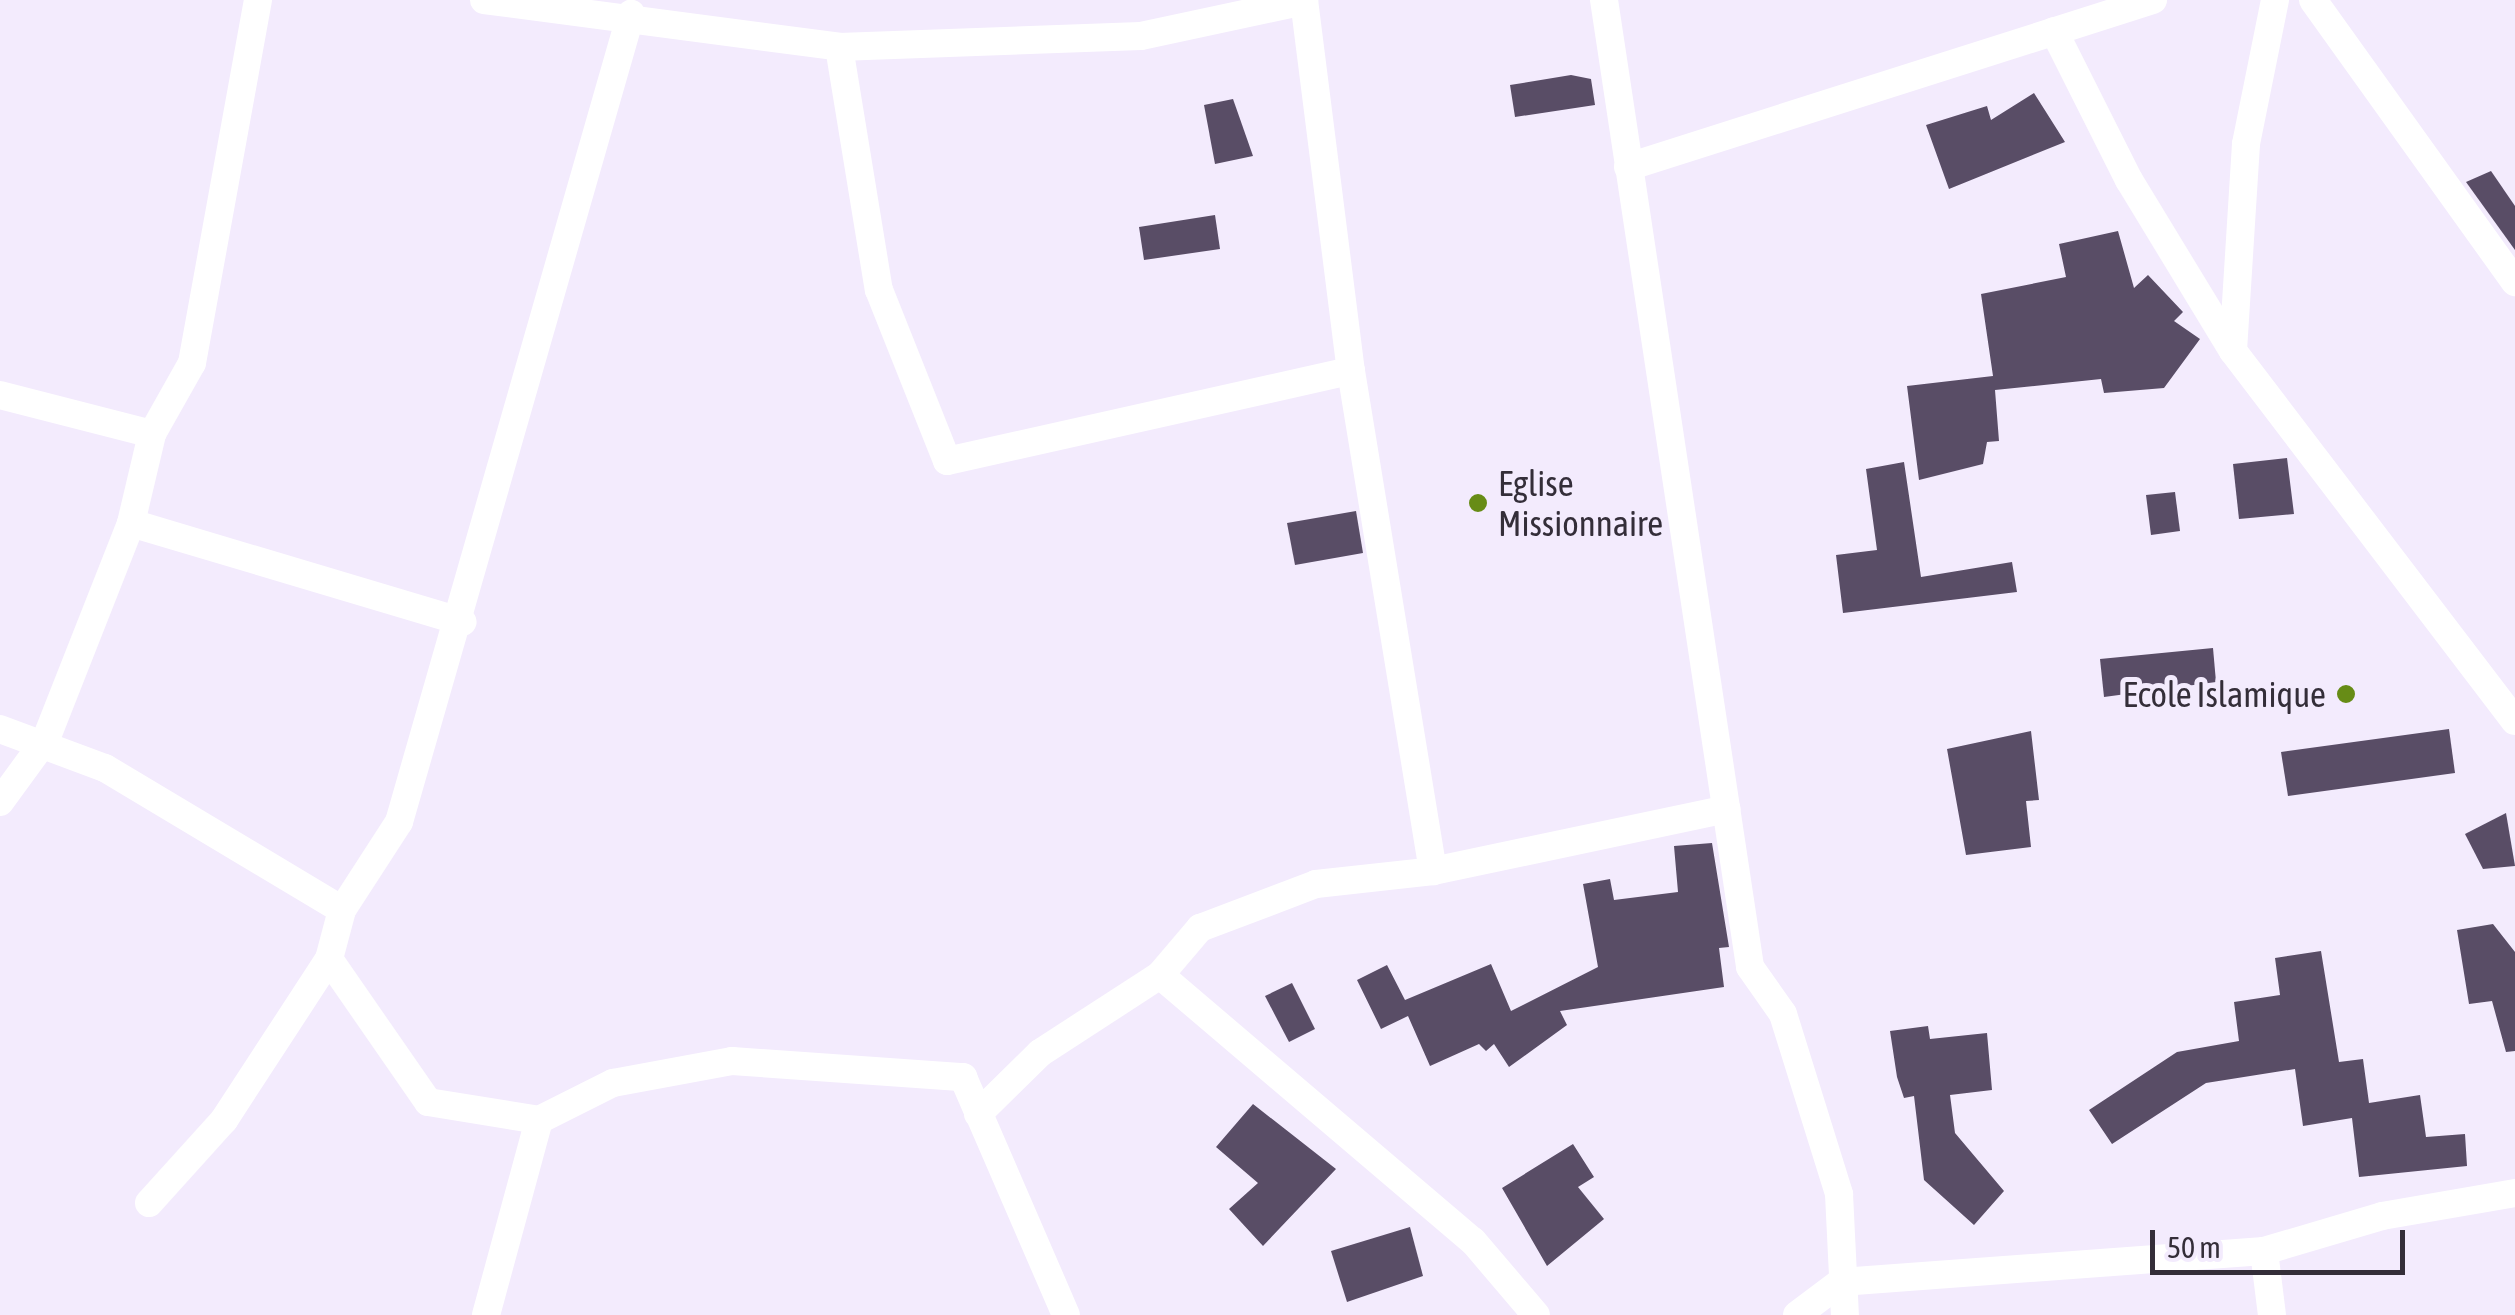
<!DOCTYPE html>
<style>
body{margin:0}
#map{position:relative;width:2515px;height:1315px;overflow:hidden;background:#f3ebfd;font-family:"Asap Condensed",sans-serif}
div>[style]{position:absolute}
.building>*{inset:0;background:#594d66}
.street>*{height:28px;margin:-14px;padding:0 14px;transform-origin:14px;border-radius:14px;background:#fff}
.dots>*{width:28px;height:28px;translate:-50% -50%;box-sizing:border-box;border:5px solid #f3ebfd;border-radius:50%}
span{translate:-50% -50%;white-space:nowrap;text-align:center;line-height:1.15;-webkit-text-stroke:10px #f3ebfd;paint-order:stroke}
.poi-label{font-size:35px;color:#342e39}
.left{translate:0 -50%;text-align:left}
.right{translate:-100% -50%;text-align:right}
.scale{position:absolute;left:2150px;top:1230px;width:255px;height:45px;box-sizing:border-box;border:5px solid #342e39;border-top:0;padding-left:12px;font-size:30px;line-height:35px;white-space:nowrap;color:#342e39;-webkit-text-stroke:8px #f3ebfd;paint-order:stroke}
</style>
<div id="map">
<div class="building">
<i style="clip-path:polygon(1571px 75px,1591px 79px,1595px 105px,1515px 117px,1510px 85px)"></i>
<i style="clip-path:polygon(2034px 93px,2065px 142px,1949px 189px,1926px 125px,1987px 106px,1991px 120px)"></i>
<i style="clip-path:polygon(1233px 99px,1253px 156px,1215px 164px,1204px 105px)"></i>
<i style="clip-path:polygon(2491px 171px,2515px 206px,2515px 250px,2466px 182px)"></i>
<i style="clip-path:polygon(1215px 215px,1220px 249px,1144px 260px,1139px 227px)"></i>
<i style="clip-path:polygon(2118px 231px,2134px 288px,2148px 275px,2183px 312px,2174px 321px,2200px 339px,2164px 388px,2104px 393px,2101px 379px,1995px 390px,1999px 441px,1987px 442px,1983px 464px,1919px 480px,1907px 386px,1993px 376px,1981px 294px,2066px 277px,2059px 244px)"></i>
<i style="clip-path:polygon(2287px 458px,2294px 514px,2239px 519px,2233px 464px)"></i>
<i style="clip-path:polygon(1904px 462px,1921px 577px,2012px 562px,2017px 592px,1843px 613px,1836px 555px,1877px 550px,1866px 469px)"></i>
<i style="clip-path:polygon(2175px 492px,2180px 531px,2151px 535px,2146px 495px)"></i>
<i style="clip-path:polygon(1356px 511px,1363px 553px,1295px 565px,1287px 523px)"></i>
<i style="clip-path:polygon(2213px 648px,2216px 682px,2104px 697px,2100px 659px)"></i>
<i style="clip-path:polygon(2449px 729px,2455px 773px,2288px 796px,2281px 752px)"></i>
<i style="clip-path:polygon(2031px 731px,2039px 800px,2026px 801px,2031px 847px,1966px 855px,1947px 749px)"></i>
<i style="clip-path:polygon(2506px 813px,2515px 866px,2483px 869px,2465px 834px)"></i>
<i style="clip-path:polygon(1712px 843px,1729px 947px,1719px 948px,1724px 987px,1560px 1011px,1567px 1025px,1509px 1067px,1494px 1044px,1486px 1051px,1479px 1044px,1430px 1066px,1408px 1016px,1381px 1029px,1357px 980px,1387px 965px,1405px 1000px,1491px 964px,1511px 1011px,1598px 967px,1583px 884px,1610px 879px,1614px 900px,1678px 892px,1674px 846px)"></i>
<i style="clip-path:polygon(2493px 924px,2515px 952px,2515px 1051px,2506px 1052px,2492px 1001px,2469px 1004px,2457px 930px)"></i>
<i style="clip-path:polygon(2321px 951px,2339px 1062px,2363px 1059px,2369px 1103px,2420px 1095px,2426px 1137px,2465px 1134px,2467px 1166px,2359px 1177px,2352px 1118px,2303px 1126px,2295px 1069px,2206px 1083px,2112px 1144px,2089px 1110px,2177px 1052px,2239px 1041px,2234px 1002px,2280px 995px,2275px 958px)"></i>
<i style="clip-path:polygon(1292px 983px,1315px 1029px,1289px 1042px,1265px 996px)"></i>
<i style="clip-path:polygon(1928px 1026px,1930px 1039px,1987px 1033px,1992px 1090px,1950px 1095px,1955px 1133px,2004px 1191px,1974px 1225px,1924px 1180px,1914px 1096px,1904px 1098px,1897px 1077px,1890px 1031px)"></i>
<i style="clip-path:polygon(1253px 1104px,1336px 1169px,1263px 1246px,1229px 1209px,1258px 1183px,1216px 1147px)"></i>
<i style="clip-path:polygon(1573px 1144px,1594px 1177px,1578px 1187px,1604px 1219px,1547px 1266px,1502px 1188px)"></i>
<i style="clip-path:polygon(1410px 1227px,1423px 1276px,1347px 1302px,1331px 1251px)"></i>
</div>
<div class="street">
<i style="left:484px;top:0;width:358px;rotate:7.5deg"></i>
<i style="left:839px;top:47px;width:302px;rotate:-2.1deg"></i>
<i style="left:1141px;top:36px;width:167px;rotate:-12.1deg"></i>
<i style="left:1304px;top:0;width:374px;rotate:82.8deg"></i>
<i style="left:1351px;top:371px;width:507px;rotate:80.69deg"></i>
<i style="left:1604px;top:0;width:978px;rotate:81.41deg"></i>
<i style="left:1750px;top:967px;width:57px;rotate:54.9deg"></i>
<i style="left:1783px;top:1014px;width:189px;rotate:72.7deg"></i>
<i style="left:1839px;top:1194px;width:121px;rotate:87.2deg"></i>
<i style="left:2275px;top:0;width:147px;rotate:101.4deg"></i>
<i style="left:2246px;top:144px;width:207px;rotate:93.6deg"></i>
<i style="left:2233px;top:351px;width:465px;rotate:52.7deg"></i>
<i style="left:2313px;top:0;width:347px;rotate:54.4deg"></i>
<i style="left:2054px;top:31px;width:167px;rotate:63.3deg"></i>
<i style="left:2129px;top:180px;width:200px;rotate:58.7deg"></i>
<i style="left:839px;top:47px;width:246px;rotate:80.7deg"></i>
<i style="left:879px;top:290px;width:184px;rotate:68.3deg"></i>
<i style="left:947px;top:461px;width:414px;rotate:-12.6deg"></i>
<i style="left:1628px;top:167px;width:551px;rotate:-17.65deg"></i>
<i style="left:0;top:395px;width:157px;rotate:14.4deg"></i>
<i style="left:131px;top:523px;width:346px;rotate:16.6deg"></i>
<i style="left:0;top:729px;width:112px;rotate:20.4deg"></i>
<i style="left:105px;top:768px;width:276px;rotate:30.9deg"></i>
<i style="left:0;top:802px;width:78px;rotate:-53.9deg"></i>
<i style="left:46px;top:739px;width:232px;rotate:-68.5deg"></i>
<i style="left:131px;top:523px;width:91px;rotate:-76.7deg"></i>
<i style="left:152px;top:434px;width:81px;rotate:-60.6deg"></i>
<i style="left:192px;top:363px;width:369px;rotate:-79.7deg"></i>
<i style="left:329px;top:959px;width:174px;rotate:55.3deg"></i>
<i style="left:428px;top:1102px;width:112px;rotate:9.2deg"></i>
<i style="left:539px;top:1120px;width:83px;rotate:-26.6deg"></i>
<i style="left:613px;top:1083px;width:121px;rotate:-10.5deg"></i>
<i style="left:732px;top:1061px;width:232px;rotate:4deg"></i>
<i style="left:963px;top:1077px;width:259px;rotate:66.6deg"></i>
<i style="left:1160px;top:975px;width:62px;rotate:-49.6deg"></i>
<i style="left:1200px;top:928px;width:124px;rotate:-20.8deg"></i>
<i style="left:1316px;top:884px;width:118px;rotate:-6.3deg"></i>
<i style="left:1433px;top:871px;width:300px;rotate:-11.9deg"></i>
<i style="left:978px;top:1114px;width:87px;rotate:-44.5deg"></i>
<i style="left:1040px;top:1053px;width:143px;rotate:-33deg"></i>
<i style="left:1160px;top:975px;width:411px;rotate:40.4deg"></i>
<i style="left:1473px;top:1241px;width:97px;rotate:49.6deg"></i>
<i style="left:149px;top:1203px;width:112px;rotate:-47.9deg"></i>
<i style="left:224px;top:1120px;width:192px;rotate:-56.9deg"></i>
<i style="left:329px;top:959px;width:51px;rotate:-75.1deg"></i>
<i style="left:342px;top:910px;width:105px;rotate:-57.1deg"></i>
<i style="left:399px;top:822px;width:841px;rotate:-73.98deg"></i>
<i style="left:2264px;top:1251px;width:64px;rotate:82.9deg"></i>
<i style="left:486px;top:1315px;width:202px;rotate:-74.8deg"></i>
<i style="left:1797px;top:1315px;width:55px;rotate:-36.9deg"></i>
<i style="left:1841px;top:1282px;width:424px;rotate:-4.2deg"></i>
<i style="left:2264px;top:1251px;width:123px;rotate:-16.5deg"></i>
<i style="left:2382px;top:1216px;width:135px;rotate:-9.8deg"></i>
</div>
<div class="dots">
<i style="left:1478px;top:503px;background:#678c16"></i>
<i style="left:2346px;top:694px;background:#678c16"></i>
</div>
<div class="poi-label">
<span class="left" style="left:1498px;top:503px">Eglise<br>Missionnaire</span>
<span class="right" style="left:2326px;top:694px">Ecole Islamique</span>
</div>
<div class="scale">50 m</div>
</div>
